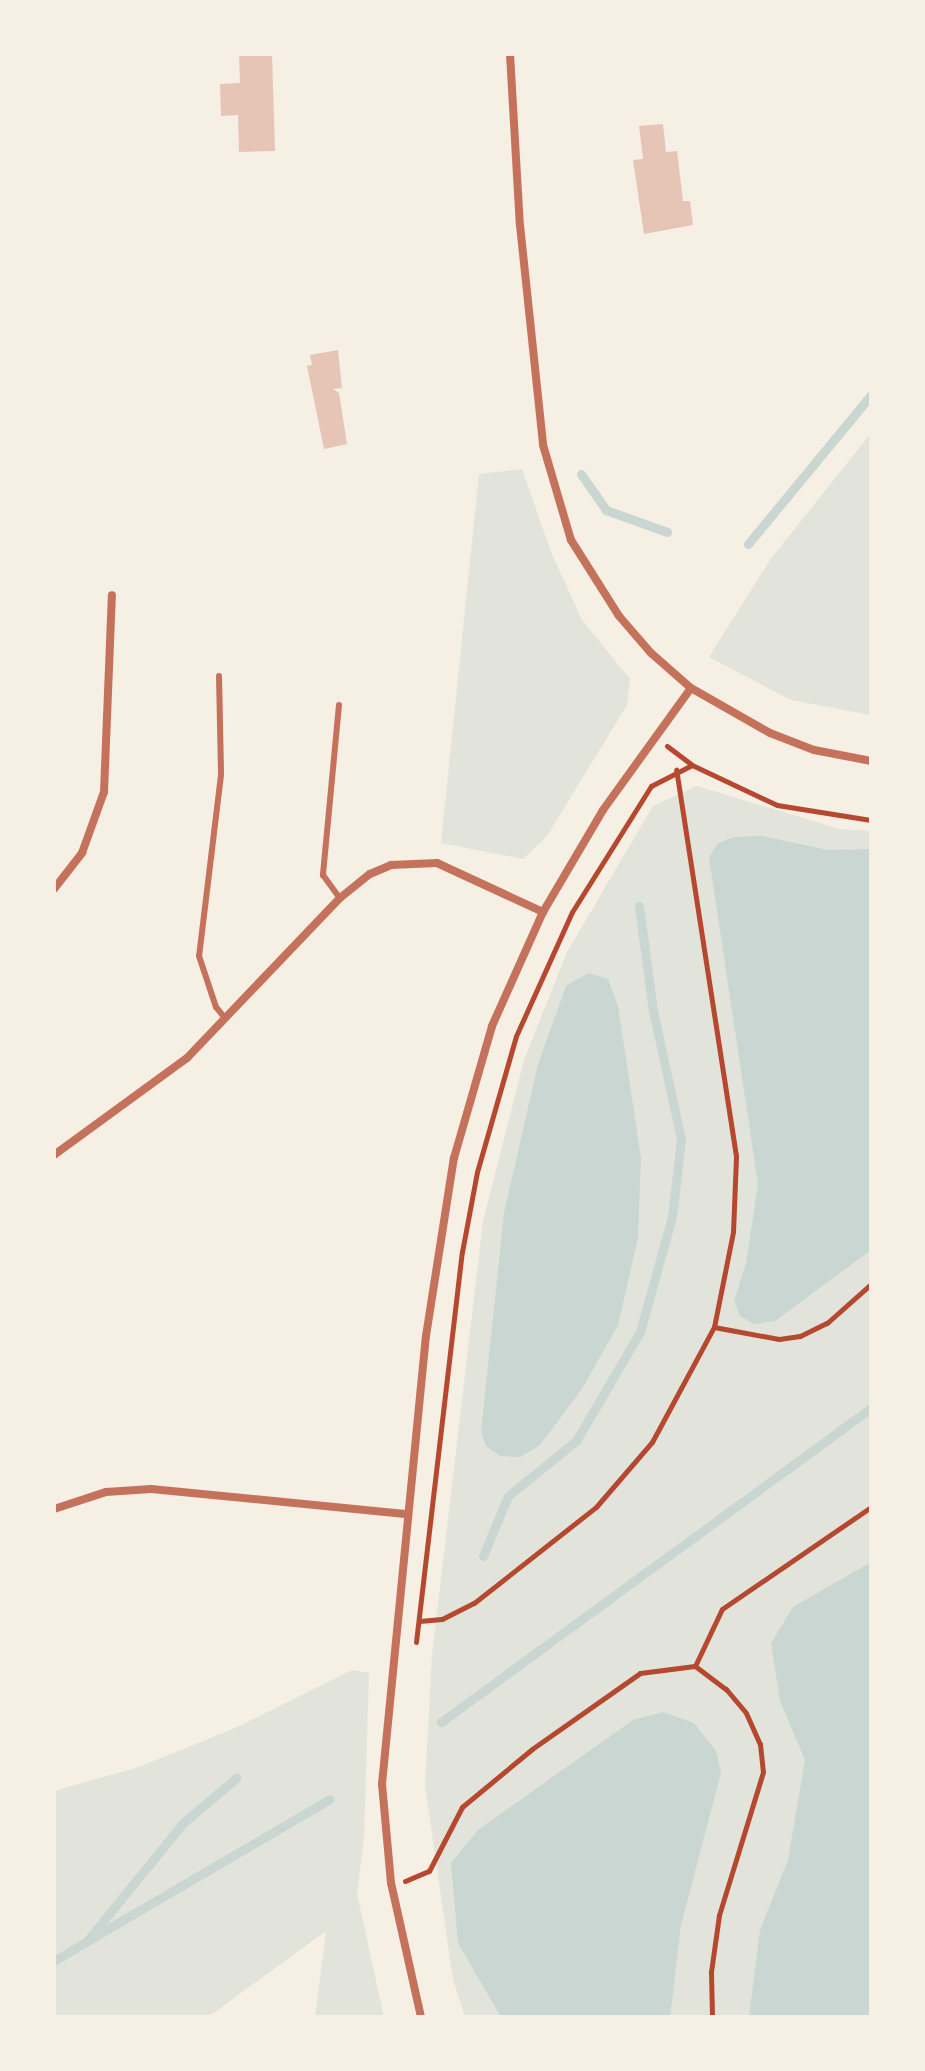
<!DOCTYPE html>
<style>
body{margin:0}
#map{position:relative;width:925px;height:2071px;overflow:hidden;background:#f6efe4;font-family:Jost,sans-serif}
div>[style]{position:absolute}
.green>*{inset:0;background:#e2e4dc}
.water>*{inset:0;background:#c9d6d2}
.stream>*{height:9px;margin:-4.5px;padding:0 4.5px;transform-origin:4.5px;border-radius:4.5px;background:#c9d6d2}
.building>*{inset:0;background:#e6c5b7}
.path>*{height:5px;margin:-2.5px;padding:0 2.5px;transform-origin:2.5px;border-radius:2.5px;background:#b5482f}
.service>*{height:6px;margin:-3px;padding:0 3px;transform-origin:3px;border-radius:3px;background:#c5725c}
.minor>*{height:8px;margin:-4px;padding:0 4px;transform-origin:4px;border-radius:4px;background:#c5725c}
span{translate:-50% -50%;white-space:nowrap;text-align:center;line-height:1.15;-webkit-text-stroke:7px #f6efe4;paint-order:stroke}
.frame{position:absolute;inset:0;border:56px solid #f6efe4;pointer-events:none}
</style>
<div id="map">
<div class="green">
<i style="clip-path:polygon(871px 433px,871px 715px,791px 700px,709px 657px,770px 560px)"></i>
<i style="clip-path:polygon(522px 469px,551px 552px,582px 620px,630px 679px,627px 705px,547px 836px,523px 859px,441px 843px,479px 474px)"></i>
<i style="clip-path:polygon(697px 786px,840px 829px,871px 831px,871px 2017px,465px 2017px,453px 1980px,425px 1785px,432px 1655px,483px 1221px,524px 1060px,567px 952px,653px 806px)"></i>
<i style="clip-path:polygon(352px 1670px,369px 1673px,364px 1838px,357px 1894px,384px 2017px,315px 2017px,326px 1931px,208px 2017px,54px 2017px,54px 1791px,139px 1767px,235px 1728px)"></i>
</div>
<div class="water">
<i style="clip-path:polygon(762px 836px,828px 850px,871px 849px,871px 1250px,775px 1321px,754px 1324px,740px 1316px,734px 1301px,746px 1263px,758px 1184px,709px 857px,718px 843px,734px 837px)"></i>
<i style="clip-path:polygon(588px 973px,608px 979px,618px 1006px,641px 1158px,638px 1238px,618px 1325px,582px 1389px,540px 1445px,520px 1457px,500px 1456px,486px 1446px,481px 1432px,504px 1213px,538px 1064px,566px 986px)"></i>
<i style="clip-path:polygon(871px 1562px,871px 2017px,749px 2017px,760px 1930px,788px 1860px,805px 1760px,780px 1701px,771px 1643px,793px 1607px)"></i>
<i style="clip-path:polygon(663px 1712px,694px 1723px,716px 1751px,721px 1773px,681px 1925px,670px 2017px,501px 2017px,458px 1943px,451px 1863px,478px 1830px,633px 1720px)"></i>
</div>
<div class="stream">
<i style="left:581px;top:474px;width:44px;rotate:55.2deg"></i>
<i style="left:606px;top:510px;width:65px;rotate:19.8deg"></i>
<i style="left:748px;top:544px;width:193px;rotate:-50.5deg"></i>
<i style="left:483px;top:1556px;width:65px;rotate:-67.4deg"></i>
<i style="left:508px;top:1496px;width:87px;rotate:-39deg"></i>
<i style="left:576px;top:1441px;width:126px;rotate:-59.6deg"></i>
<i style="left:640px;top:1332px;width:119px;rotate:-74.5deg"></i>
<i style="left:672px;top:1217px;width:79px;rotate:-83.4deg"></i>
<i style="left:681px;top:1139px;width:131px;rotate:-102.3deg"></i>
<i style="left:653px;top:1011px;width:106px;rotate:-97.6deg"></i>
<i style="left:441px;top:1722px;width:532px;rotate:-36.14deg"></i>
<i style="left:87px;top:1941px;width:281px;rotate:-30.3deg"></i>
<i style="left:54px;top:1961px;width:39px;rotate:-31deg"></i>
<i style="left:87px;top:1941px;width:152px;rotate:-50.9deg"></i>
<i style="left:183px;top:1823px;width:70px;rotate:-40.3deg"></i>
</div>
<div class="building">
<i style="clip-path:polygon(239px 54px,272px 54px,275px 151px,239px 152px,238px 115px,221px 116px,220px 84px,240px 83px)"></i>
<i style="clip-path:polygon(663px 124px,666px 152px,677px 151px,683px 201px,690px 201px,693px 225px,644px 234px,633px 160px,643px 159px,639px 126px)"></i>
<i style="clip-path:polygon(338px 350px,342px 388px,333px 389px,339px 393px,347px 444px,324px 449px,307px 366px,312px 365px,310px 355px)"></i>
</div>
<div class="path">
<i style="left:667px;top:746px;width:30px;rotate:37deg"></i>
<i style="left:714px;top:1327px;width:66px;rotate:10.5deg"></i>
<i style="left:779px;top:1339px;width:21px;rotate:-8deg"></i>
<i style="left:800px;top:1336px;width:30px;rotate:-26deg"></i>
<i style="left:827px;top:1323px;width:59px;rotate:-41.6deg"></i>
<i style="left:419px;top:1621px;width:23px;rotate:-5deg"></i>
<i style="left:442px;top:1619px;width:36px;rotate:-27deg"></i>
<i style="left:474px;top:1603px;width:155px;rotate:-38.2deg"></i>
<i style="left:596px;top:1507px;width:86px;rotate:-49.3deg"></i>
<i style="left:652px;top:1442px;width:131px;rotate:-61.7deg"></i>
<i style="left:714px;top:1327px;width:97px;rotate:-78.7deg"></i>
<i style="left:733px;top:1232px;width:76px;rotate:-87.7deg"></i>
<i style="left:736px;top:1156px;width:391px;rotate:-98.8deg"></i>
<i style="left:416px;top:1642px;width:393px;rotate:-83.3deg"></i>
<i style="left:462px;top:1252px;width:81px;rotate:-79.4deg"></i>
<i style="left:477px;top:1172px;width:141px;rotate:-74deg"></i>
<i style="left:516px;top:1036px;width:136px;rotate:-65.7deg"></i>
<i style="left:572px;top:912px;width:149px;rotate:-57.9deg"></i>
<i style="left:651px;top:786px;width:46px;rotate:-27.1deg"></i>
<i style="left:692px;top:765px;width:94px;rotate:25.2deg"></i>
<i style="left:777px;top:805px;width:95px;rotate:9.1deg"></i>
<i style="left:695px;top:1666px;width:63px;rotate:-64.7deg"></i>
<i style="left:722px;top:1609px;width:181px;rotate:-34.4deg"></i>
<i style="left:405px;top:1881px;width:26px;rotate:-23deg"></i>
<i style="left:429px;top:1871px;width:72px;rotate:-62.7deg"></i>
<i style="left:462px;top:1807px;width:91px;rotate:-39.6deg"></i>
<i style="left:532px;top:1749px;width:132px;rotate:-35.1deg"></i>
<i style="left:640px;top:1673px;width:55px;rotate:-7.3deg"></i>
<i style="left:695px;top:1666px;width:39px;rotate:37deg"></i>
<i style="left:726px;top:1689px;width:31px;rotate:50deg"></i>
<i style="left:746px;top:1713px;width:34px;rotate:66deg"></i>
<i style="left:760px;top:1744px;width:28px;rotate:84deg"></i>
<i style="left:763px;top:1772px;width:150px;rotate:107.1deg"></i>
<i style="left:719px;top:1915px;width:58px;rotate:98deg"></i>
<i style="left:711px;top:1972px;width:45px;rotate:88.7deg"></i>
</div>
<div class="service">
<i style="left:219px;top:676px;width:99px;rotate:88.8deg"></i>
<i style="left:221px;top:775px;width:182px;rotate:96.9deg"></i>
<i style="left:199px;top:956px;width:54px;rotate:71.6deg"></i>
<i style="left:216px;top:1007px;width:14px;rotate:51deg"></i>
<i style="left:339px;top:705px;width:171px;rotate:95.4deg"></i>
<i style="left:323px;top:875px;width:29px;rotate:54deg"></i>
</div>
<div class="minor">
<i style="left:510px;top:54px;width:171px;rotate:86.7deg"></i>
<i style="left:520px;top:225px;width:221px;rotate:84deg"></i>
<i style="left:543px;top:445px;width:99px;rotate:73.6deg"></i>
<i style="left:571px;top:540px;width:90px;rotate:57.7deg"></i>
<i style="left:619px;top:616px;width:49px;rotate:49.1deg"></i>
<i style="left:651px;top:653px;width:53px;rotate:41.2deg"></i>
<i style="left:691px;top:688px;width:91px;rotate:29.7deg"></i>
<i style="left:770px;top:733px;width:47px;rotate:21.1deg"></i>
<i style="left:814px;top:750px;width:58px;rotate:10.9deg"></i>
<i style="left:54px;top:889px;width:46px;rotate:-52.1deg"></i>
<i style="left:82px;top:853px;width:65px;rotate:-70.2deg"></i>
<i style="left:104px;top:792px;width:197px;rotate:-87.7deg"></i>
<i style="left:54px;top:1155px;width:165px;rotate:-36.1deg"></i>
<i style="left:187px;top:1058px;width:221px;rotate:-46.3deg"></i>
<i style="left:340px;top:898px;width:38px;rotate:-39deg"></i>
<i style="left:370px;top:874px;width:23px;rotate:-23deg"></i>
<i style="left:391px;top:865px;width:46px;rotate:-2.5deg"></i>
<i style="left:437px;top:863px;width:117px;rotate:24.8deg"></i>
<i style="left:54px;top:1509px;width:55px;rotate:-18.1deg"></i>
<i style="left:106px;top:1492px;width:45px;rotate:-3.8deg"></i>
<i style="left:151px;top:1489px;width:258px;rotate:5.6deg"></i>
<i style="left:421px;top:2017px;width:137px;rotate:-102.6deg"></i>
<i style="left:391px;top:1883px;width:99px;rotate:-95.2deg"></i>
<i style="left:382px;top:1784px;width:450px;rotate:-84.4deg"></i>
<i style="left:426px;top:1336px;width:180px;rotate:-81.1deg"></i>
<i style="left:454px;top:1158px;width:137px;rotate:-73.9deg"></i>
<i style="left:492px;top:1026px;width:125px;rotate:-65.9deg"></i>
<i style="left:543px;top:912px;width:118px;rotate:-59.5deg"></i>
<i style="left:603px;top:810px;width:150px;rotate:-54.2deg"></i>
</div>
<div class="frame"></div>
</div>
